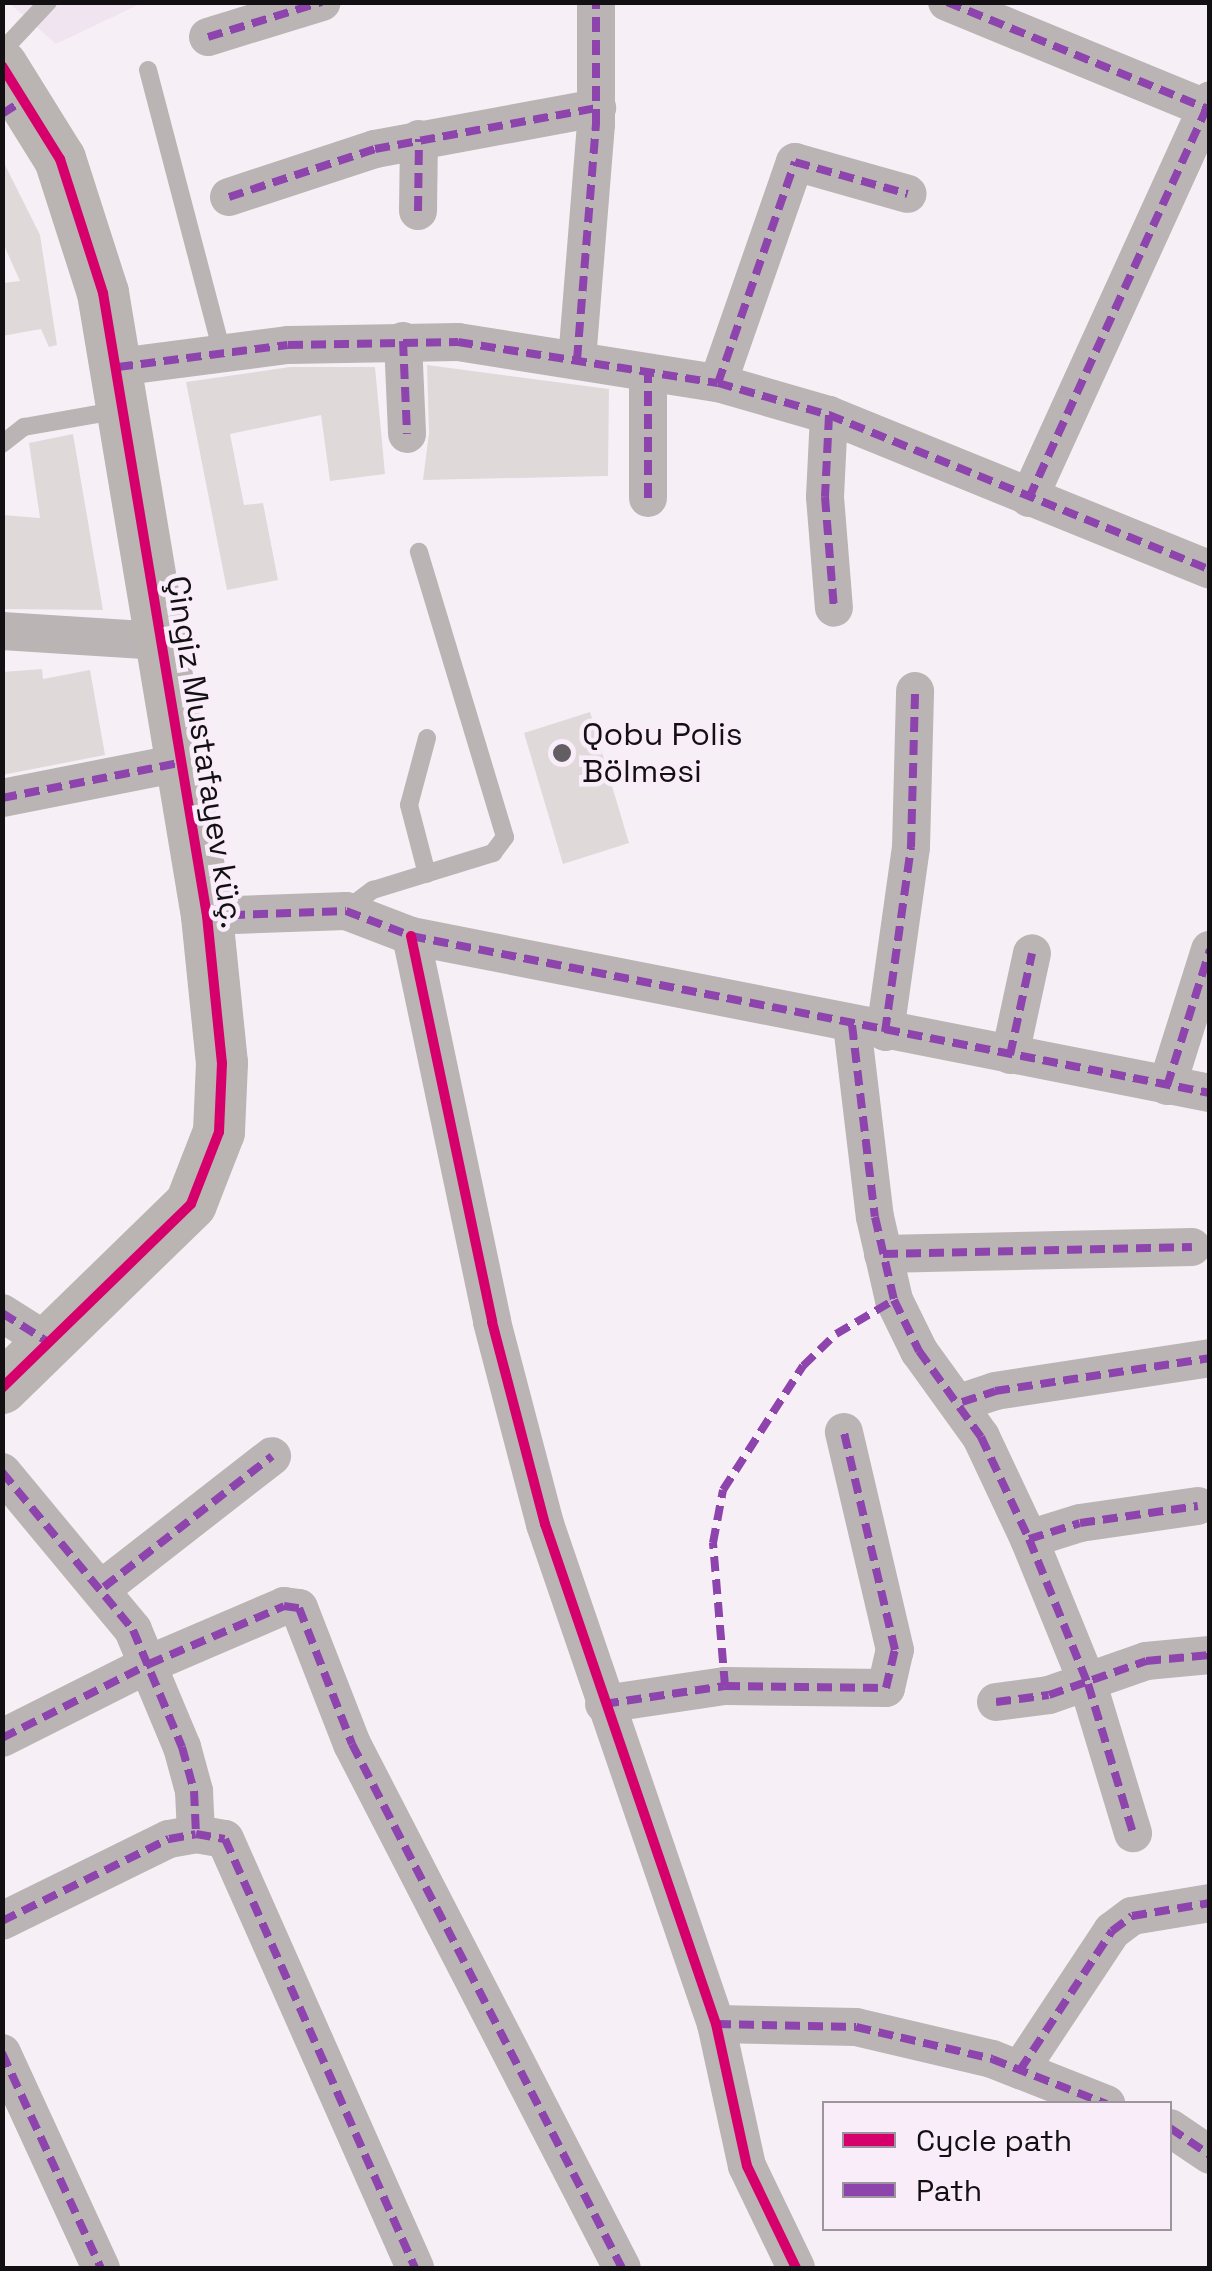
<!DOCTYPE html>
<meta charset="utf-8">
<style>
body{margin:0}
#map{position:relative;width:1212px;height:2271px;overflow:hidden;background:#f6f0f6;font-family:"Space Grotesk",sans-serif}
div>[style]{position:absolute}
.built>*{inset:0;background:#f0e4f0}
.building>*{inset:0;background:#dfd9da}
.lane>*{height:18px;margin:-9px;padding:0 9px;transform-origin:9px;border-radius:9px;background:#bab4b4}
.street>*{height:38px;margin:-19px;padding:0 19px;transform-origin:19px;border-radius:19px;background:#bab4b4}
.secondary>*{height:52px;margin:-26px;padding:0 26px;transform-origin:26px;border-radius:26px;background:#bab4b3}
.quiet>*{height:8px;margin-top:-4px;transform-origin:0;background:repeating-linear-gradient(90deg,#8e44ad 0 15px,transparent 0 23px)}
.cycleway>*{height:10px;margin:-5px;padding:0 5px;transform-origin:5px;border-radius:5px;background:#d6006c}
.dots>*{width:28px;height:28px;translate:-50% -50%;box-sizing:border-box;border:5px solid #f8edf9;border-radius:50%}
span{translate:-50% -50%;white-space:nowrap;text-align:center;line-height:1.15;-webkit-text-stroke:9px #f8edf9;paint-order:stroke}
.poi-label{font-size:32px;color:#131014}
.left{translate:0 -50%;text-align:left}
.street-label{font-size:32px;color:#131014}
.frame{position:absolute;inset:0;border:5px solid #131014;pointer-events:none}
.legend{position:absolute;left:822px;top:2101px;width:350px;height:130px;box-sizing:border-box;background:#f8edf9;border:2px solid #9c959d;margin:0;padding:12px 18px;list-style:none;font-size:30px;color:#131014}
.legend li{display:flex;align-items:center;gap:20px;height:50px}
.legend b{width:50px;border:2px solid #9c959d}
</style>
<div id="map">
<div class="built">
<i style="clip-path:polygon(9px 3px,142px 3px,56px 44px)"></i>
</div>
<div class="building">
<i style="clip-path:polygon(2px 159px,40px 235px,57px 345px,49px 347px,41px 329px,2px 336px,2px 283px,20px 281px,2px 241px)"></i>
<i style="clip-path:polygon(427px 365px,609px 389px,608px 476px,423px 480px,429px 433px)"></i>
<i style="clip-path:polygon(290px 367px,375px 367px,385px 474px,330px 481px,321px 415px,230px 434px,244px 505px,263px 503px,278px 580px,227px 590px,186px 382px)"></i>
<i style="clip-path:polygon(73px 434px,103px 610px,2px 609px,2px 515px,40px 518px,29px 443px)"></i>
<i style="clip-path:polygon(42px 669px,43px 679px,90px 670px,105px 755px,2px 775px,2px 672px)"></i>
<i style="clip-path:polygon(590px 712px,629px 843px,563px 864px,524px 733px)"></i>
</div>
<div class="lane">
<i style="left:2px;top:51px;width:67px;rotate:-46.8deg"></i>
<i style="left:148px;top:70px;width:296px;rotate:75.3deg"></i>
<i style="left:2px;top:444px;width:28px;rotate:-38deg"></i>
<i style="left:24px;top:427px;width:97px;rotate:-10deg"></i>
<i style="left:427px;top:738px;width:69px;rotate:105deg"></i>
<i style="left:409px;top:805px;width:71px;rotate:75.4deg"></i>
<i style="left:346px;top:910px;width:34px;rotate:-37deg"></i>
<i style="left:373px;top:890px;width:126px;rotate:-17.1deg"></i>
<i style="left:493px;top:853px;width:20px;rotate:-53deg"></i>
<i style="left:505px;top:837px;width:298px;rotate:-106.8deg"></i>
</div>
<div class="street">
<i style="left:947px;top:2px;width:280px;rotate:22.3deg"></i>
<i style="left:208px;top:37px;width:119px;rotate:-17.1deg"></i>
<i style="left:229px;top:197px;width:154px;rotate:-18.2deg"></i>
<i style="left:375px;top:149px;width:226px;rotate:-10.5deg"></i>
<i style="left:418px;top:211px;width:72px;rotate:-89.2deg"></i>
<i style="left:403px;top:341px;width:93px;rotate:87.5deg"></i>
<i style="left:577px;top:360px;width:237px;rotate:-85.4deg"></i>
<i style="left:596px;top:124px;width:122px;rotate:-90deg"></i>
<i style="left:118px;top:367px;width:171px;rotate:-7.4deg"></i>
<i style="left:288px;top:345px;width:170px;rotate:-1deg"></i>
<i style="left:458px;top:342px;width:263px;rotate:9deg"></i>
<i style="left:718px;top:383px;width:116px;rotate:16.1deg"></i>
<i style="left:829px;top:415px;width:411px;rotate:22.1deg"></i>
<i style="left:718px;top:383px;width:234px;rotate:-70.8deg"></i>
<i style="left:795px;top:162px;width:117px;rotate:15.8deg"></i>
<i style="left:829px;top:415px;width:82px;rotate:92.8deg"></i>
<i style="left:825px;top:497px;width:111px;rotate:85.4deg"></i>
<i style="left:648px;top:498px;width:124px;rotate:-90deg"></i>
<i style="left:1029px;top:498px;width:437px;rotate:-65.5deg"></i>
<i style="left:2px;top:631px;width:158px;rotate:3.6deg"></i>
<i style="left:2px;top:798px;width:180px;rotate:-11.2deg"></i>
<i style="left:207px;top:916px;width:139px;rotate:-2.1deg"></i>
<i style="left:346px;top:911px;width:70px;rotate:21deg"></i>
<i style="left:411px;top:936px;width:814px;rotate:11.12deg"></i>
<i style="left:411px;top:936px;width:394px;rotate:78.1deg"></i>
<i style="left:492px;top:1322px;width:209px;rotate:75.3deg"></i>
<i style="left:545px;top:1524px;width:528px;rotate:71.12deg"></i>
<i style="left:716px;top:2024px;width:145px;rotate:77.7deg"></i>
<i style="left:747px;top:2166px;width:113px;rotate:64.3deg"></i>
<i style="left:852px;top:1025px;width:193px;rotate:83.2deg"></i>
<i style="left:875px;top:1217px;width:85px;rotate:77.1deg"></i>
<i style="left:894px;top:1300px;width:57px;rotate:63.9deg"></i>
<i style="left:919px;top:1351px;width:106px;rotate:54.2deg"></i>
<i style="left:981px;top:1437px;width:113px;rotate:64.8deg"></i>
<i style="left:1029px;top:1539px;width:157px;rotate:67.9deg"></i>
<i style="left:1088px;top:1684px;width:156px;rotate:73.2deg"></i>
<i style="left:885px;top:1032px;width:187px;rotate:-82deg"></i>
<i style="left:911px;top:847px;width:156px;rotate:-88.5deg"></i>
<i style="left:1010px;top:1055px;width:104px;rotate:-77.8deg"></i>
<i style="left:1167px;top:1086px;width:143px;rotate:-72.5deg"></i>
<i style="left:883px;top:1254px;width:309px;rotate:-1.3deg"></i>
<i style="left:2px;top:1313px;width:58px;rotate:32.3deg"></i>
<i style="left:962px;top:1402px;width:35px;rotate:-18deg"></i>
<i style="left:995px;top:1391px;width:218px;rotate:-8.7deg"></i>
<i style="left:2px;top:1472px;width:205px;rotate:50.3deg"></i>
<i style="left:133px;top:1630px;width:127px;rotate:67.3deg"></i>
<i style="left:182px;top:1747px;width:46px;rotate:74.7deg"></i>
<i style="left:194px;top:1791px;width:43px;rotate:87.3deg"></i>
<i style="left:196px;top:1834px;width:29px;rotate:10deg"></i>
<i style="left:225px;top:1839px;width:469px;rotate:66.1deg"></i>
<i style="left:1029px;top:1539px;width:53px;rotate:-17.4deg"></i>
<i style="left:1080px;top:1523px;width:119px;rotate:-8.2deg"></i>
<i style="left:104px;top:1587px;width:213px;rotate:-37.9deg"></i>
<i style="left:996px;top:1702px;width:53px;rotate:-7.5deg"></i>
<i style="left:1049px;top:1695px;width:103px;rotate:-19.3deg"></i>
<i style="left:1146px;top:1661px;width:64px;rotate:-5.4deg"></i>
<i style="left:604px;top:1704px;width:122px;rotate:-8.5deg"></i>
<i style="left:725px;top:1686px;width:161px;rotate:0.7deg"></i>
<i style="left:886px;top:1688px;width:39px;rotate:-77deg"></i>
<i style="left:895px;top:1650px;width:224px;rotate:-103.2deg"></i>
<i style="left:2px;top:1738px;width:165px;rotate:-26.7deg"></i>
<i style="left:149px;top:1664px;width:147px;rotate:-23.2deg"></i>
<i style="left:284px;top:1606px;width:15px;rotate:8deg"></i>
<i style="left:299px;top:1608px;width:146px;rotate:68.7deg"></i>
<i style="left:352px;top:1744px;width:589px;rotate:62.74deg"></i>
<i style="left:2px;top:1921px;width:186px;rotate:-26.2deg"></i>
<i style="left:169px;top:1839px;width:27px;rotate:-10deg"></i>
<i style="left:716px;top:2024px;width:140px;rotate:1.2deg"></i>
<i style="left:856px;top:2027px;width:140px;rotate:13.2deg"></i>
<i style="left:992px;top:2059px;width:123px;rotate:21.5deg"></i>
<i style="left:2px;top:2053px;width:237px;rotate:65.3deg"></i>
<i style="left:1020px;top:2070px;width:167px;rotate:-56.5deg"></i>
<i style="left:1112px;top:1931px;width:25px;rotate:-37deg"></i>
<i style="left:1132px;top:1916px;width:79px;rotate:-9.5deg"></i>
<i style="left:1170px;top:2128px;width:48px;rotate:34deg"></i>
</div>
<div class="secondary">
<i style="left:2px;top:66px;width:110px;rotate:58.1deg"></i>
<i style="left:60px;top:159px;width:141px;rotate:72.2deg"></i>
<i style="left:103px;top:293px;width:632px;rotate:80.52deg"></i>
<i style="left:207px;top:916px;width:148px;rotate:84.2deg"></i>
<i style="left:222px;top:1063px;width:69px;rotate:92.5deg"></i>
<i style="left:219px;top:1132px;width:77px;rotate:111.3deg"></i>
<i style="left:191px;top:1204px;width:264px;rotate:135.8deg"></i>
</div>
<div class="quiet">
<i style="left:947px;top:2px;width:280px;rotate:22.3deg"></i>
<i style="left:208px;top:37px;width:119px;rotate:-17.1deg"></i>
<i style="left:2px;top:114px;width:27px;rotate:-33deg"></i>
<i style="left:229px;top:197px;width:154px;rotate:-18.2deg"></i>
<i style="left:375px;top:149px;width:226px;rotate:-10.5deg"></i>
<i style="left:418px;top:211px;width:72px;rotate:-89.2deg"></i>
<i style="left:403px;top:341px;width:93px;rotate:87.5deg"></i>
<i style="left:577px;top:360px;width:237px;rotate:-85.4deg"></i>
<i style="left:596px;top:124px;width:122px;rotate:-90deg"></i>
<i style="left:118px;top:367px;width:171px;rotate:-7.4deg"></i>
<i style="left:288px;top:345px;width:170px;rotate:-1deg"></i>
<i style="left:458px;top:342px;width:263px;rotate:9deg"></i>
<i style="left:718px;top:383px;width:116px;rotate:16.1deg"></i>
<i style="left:829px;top:415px;width:411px;rotate:22.1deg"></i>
<i style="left:718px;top:383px;width:234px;rotate:-70.8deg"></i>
<i style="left:795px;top:162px;width:117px;rotate:15.8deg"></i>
<i style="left:829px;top:415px;width:82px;rotate:92.8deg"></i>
<i style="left:825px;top:497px;width:111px;rotate:85.4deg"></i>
<i style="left:648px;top:498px;width:124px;rotate:-90deg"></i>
<i style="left:1029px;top:498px;width:437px;rotate:-65.5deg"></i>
<i style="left:2px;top:798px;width:180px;rotate:-11.2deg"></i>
<i style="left:207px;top:916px;width:139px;rotate:-2.1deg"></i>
<i style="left:346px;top:911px;width:70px;rotate:21deg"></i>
<i style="left:411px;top:936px;width:814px;rotate:11.12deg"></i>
<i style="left:852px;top:1025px;width:193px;rotate:83.2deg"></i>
<i style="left:875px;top:1217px;width:85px;rotate:77.1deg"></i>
<i style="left:894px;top:1300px;width:57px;rotate:63.9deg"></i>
<i style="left:919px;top:1351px;width:106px;rotate:54.2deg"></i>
<i style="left:981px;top:1437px;width:113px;rotate:64.8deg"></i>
<i style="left:1029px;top:1539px;width:157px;rotate:67.9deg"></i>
<i style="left:1088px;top:1684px;width:156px;rotate:73.2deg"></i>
<i style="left:885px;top:1032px;width:187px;rotate:-82deg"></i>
<i style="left:911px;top:847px;width:156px;rotate:-88.5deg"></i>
<i style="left:1010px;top:1055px;width:104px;rotate:-77.8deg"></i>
<i style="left:1167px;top:1086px;width:143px;rotate:-72.5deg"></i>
<i style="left:883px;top:1254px;width:309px;rotate:-1.3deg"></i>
<i style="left:2px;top:1313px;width:58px;rotate:32.3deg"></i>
<i style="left:962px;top:1402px;width:35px;rotate:-18deg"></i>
<i style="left:995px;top:1391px;width:218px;rotate:-8.7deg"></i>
<i style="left:2px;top:1472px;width:205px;rotate:50.3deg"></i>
<i style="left:133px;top:1630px;width:127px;rotate:67.3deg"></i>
<i style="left:182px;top:1747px;width:46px;rotate:74.7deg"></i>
<i style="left:194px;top:1791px;width:43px;rotate:87.3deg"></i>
<i style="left:196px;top:1834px;width:29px;rotate:10deg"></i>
<i style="left:225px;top:1839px;width:469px;rotate:66.1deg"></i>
<i style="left:1029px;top:1539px;width:53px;rotate:-17.4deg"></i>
<i style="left:1080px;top:1523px;width:119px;rotate:-8.2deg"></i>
<i style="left:104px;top:1587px;width:213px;rotate:-37.9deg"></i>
<i style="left:725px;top:1686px;width:144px;rotate:-94.8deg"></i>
<i style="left:713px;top:1543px;width:54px;rotate:-79.3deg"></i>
<i style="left:723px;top:1490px;width:148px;rotate:-57.2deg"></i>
<i style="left:803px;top:1366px;width:46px;rotate:-44.1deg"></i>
<i style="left:836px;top:1334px;width:67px;rotate:-30.4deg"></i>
<i style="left:996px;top:1702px;width:53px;rotate:-7.5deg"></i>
<i style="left:1049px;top:1695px;width:103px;rotate:-19.3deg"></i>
<i style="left:1146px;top:1661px;width:64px;rotate:-5.4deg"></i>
<i style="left:604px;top:1704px;width:122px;rotate:-8.5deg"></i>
<i style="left:725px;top:1686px;width:161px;rotate:0.7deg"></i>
<i style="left:886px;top:1688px;width:39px;rotate:-77deg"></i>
<i style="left:895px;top:1650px;width:224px;rotate:-103.2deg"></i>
<i style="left:2px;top:1738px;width:165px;rotate:-26.7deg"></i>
<i style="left:149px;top:1664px;width:147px;rotate:-23.2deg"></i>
<i style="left:284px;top:1606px;width:15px;rotate:8deg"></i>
<i style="left:299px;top:1608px;width:146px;rotate:68.7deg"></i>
<i style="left:352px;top:1744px;width:589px;rotate:62.74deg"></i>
<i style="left:2px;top:1921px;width:186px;rotate:-26.2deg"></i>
<i style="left:169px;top:1839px;width:27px;rotate:-10deg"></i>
<i style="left:716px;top:2024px;width:140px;rotate:1.2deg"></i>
<i style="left:856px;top:2027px;width:140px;rotate:13.2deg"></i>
<i style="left:992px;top:2059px;width:123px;rotate:21.5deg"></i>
<i style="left:2px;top:2053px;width:237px;rotate:65.3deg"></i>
<i style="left:1020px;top:2070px;width:167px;rotate:-56.5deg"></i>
<i style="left:1112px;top:1931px;width:25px;rotate:-37deg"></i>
<i style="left:1132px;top:1916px;width:79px;rotate:-9.5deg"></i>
<i style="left:1170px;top:2128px;width:48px;rotate:34deg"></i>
</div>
<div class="cycleway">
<i style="left:2px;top:66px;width:110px;rotate:58.1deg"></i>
<i style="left:60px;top:159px;width:141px;rotate:72.2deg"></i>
<i style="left:103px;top:293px;width:632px;rotate:80.52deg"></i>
<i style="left:207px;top:916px;width:148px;rotate:84.2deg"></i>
<i style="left:222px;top:1063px;width:69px;rotate:92.5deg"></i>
<i style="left:219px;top:1132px;width:77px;rotate:111.3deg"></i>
<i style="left:191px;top:1204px;width:264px;rotate:135.8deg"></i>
<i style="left:411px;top:936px;width:394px;rotate:78.1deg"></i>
<i style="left:492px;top:1322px;width:209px;rotate:75.3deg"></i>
<i style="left:545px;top:1524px;width:528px;rotate:71.12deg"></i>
<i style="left:716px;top:2024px;width:145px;rotate:77.7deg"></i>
<i style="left:747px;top:2166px;width:113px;rotate:64.3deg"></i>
</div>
<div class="dots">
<i style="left:562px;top:753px;background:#625e63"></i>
</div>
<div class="poi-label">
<span class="left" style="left:582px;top:753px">Qobu Polis<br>Bölməsi</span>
</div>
<div class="street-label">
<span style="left:205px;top:752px;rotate:81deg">Çingiz Mustafayev küç.</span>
</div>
<div class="frame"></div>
<ul class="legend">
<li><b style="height:12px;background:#d6006c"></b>Cycle path</li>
<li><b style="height:12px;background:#8e44ad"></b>Path</li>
</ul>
</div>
